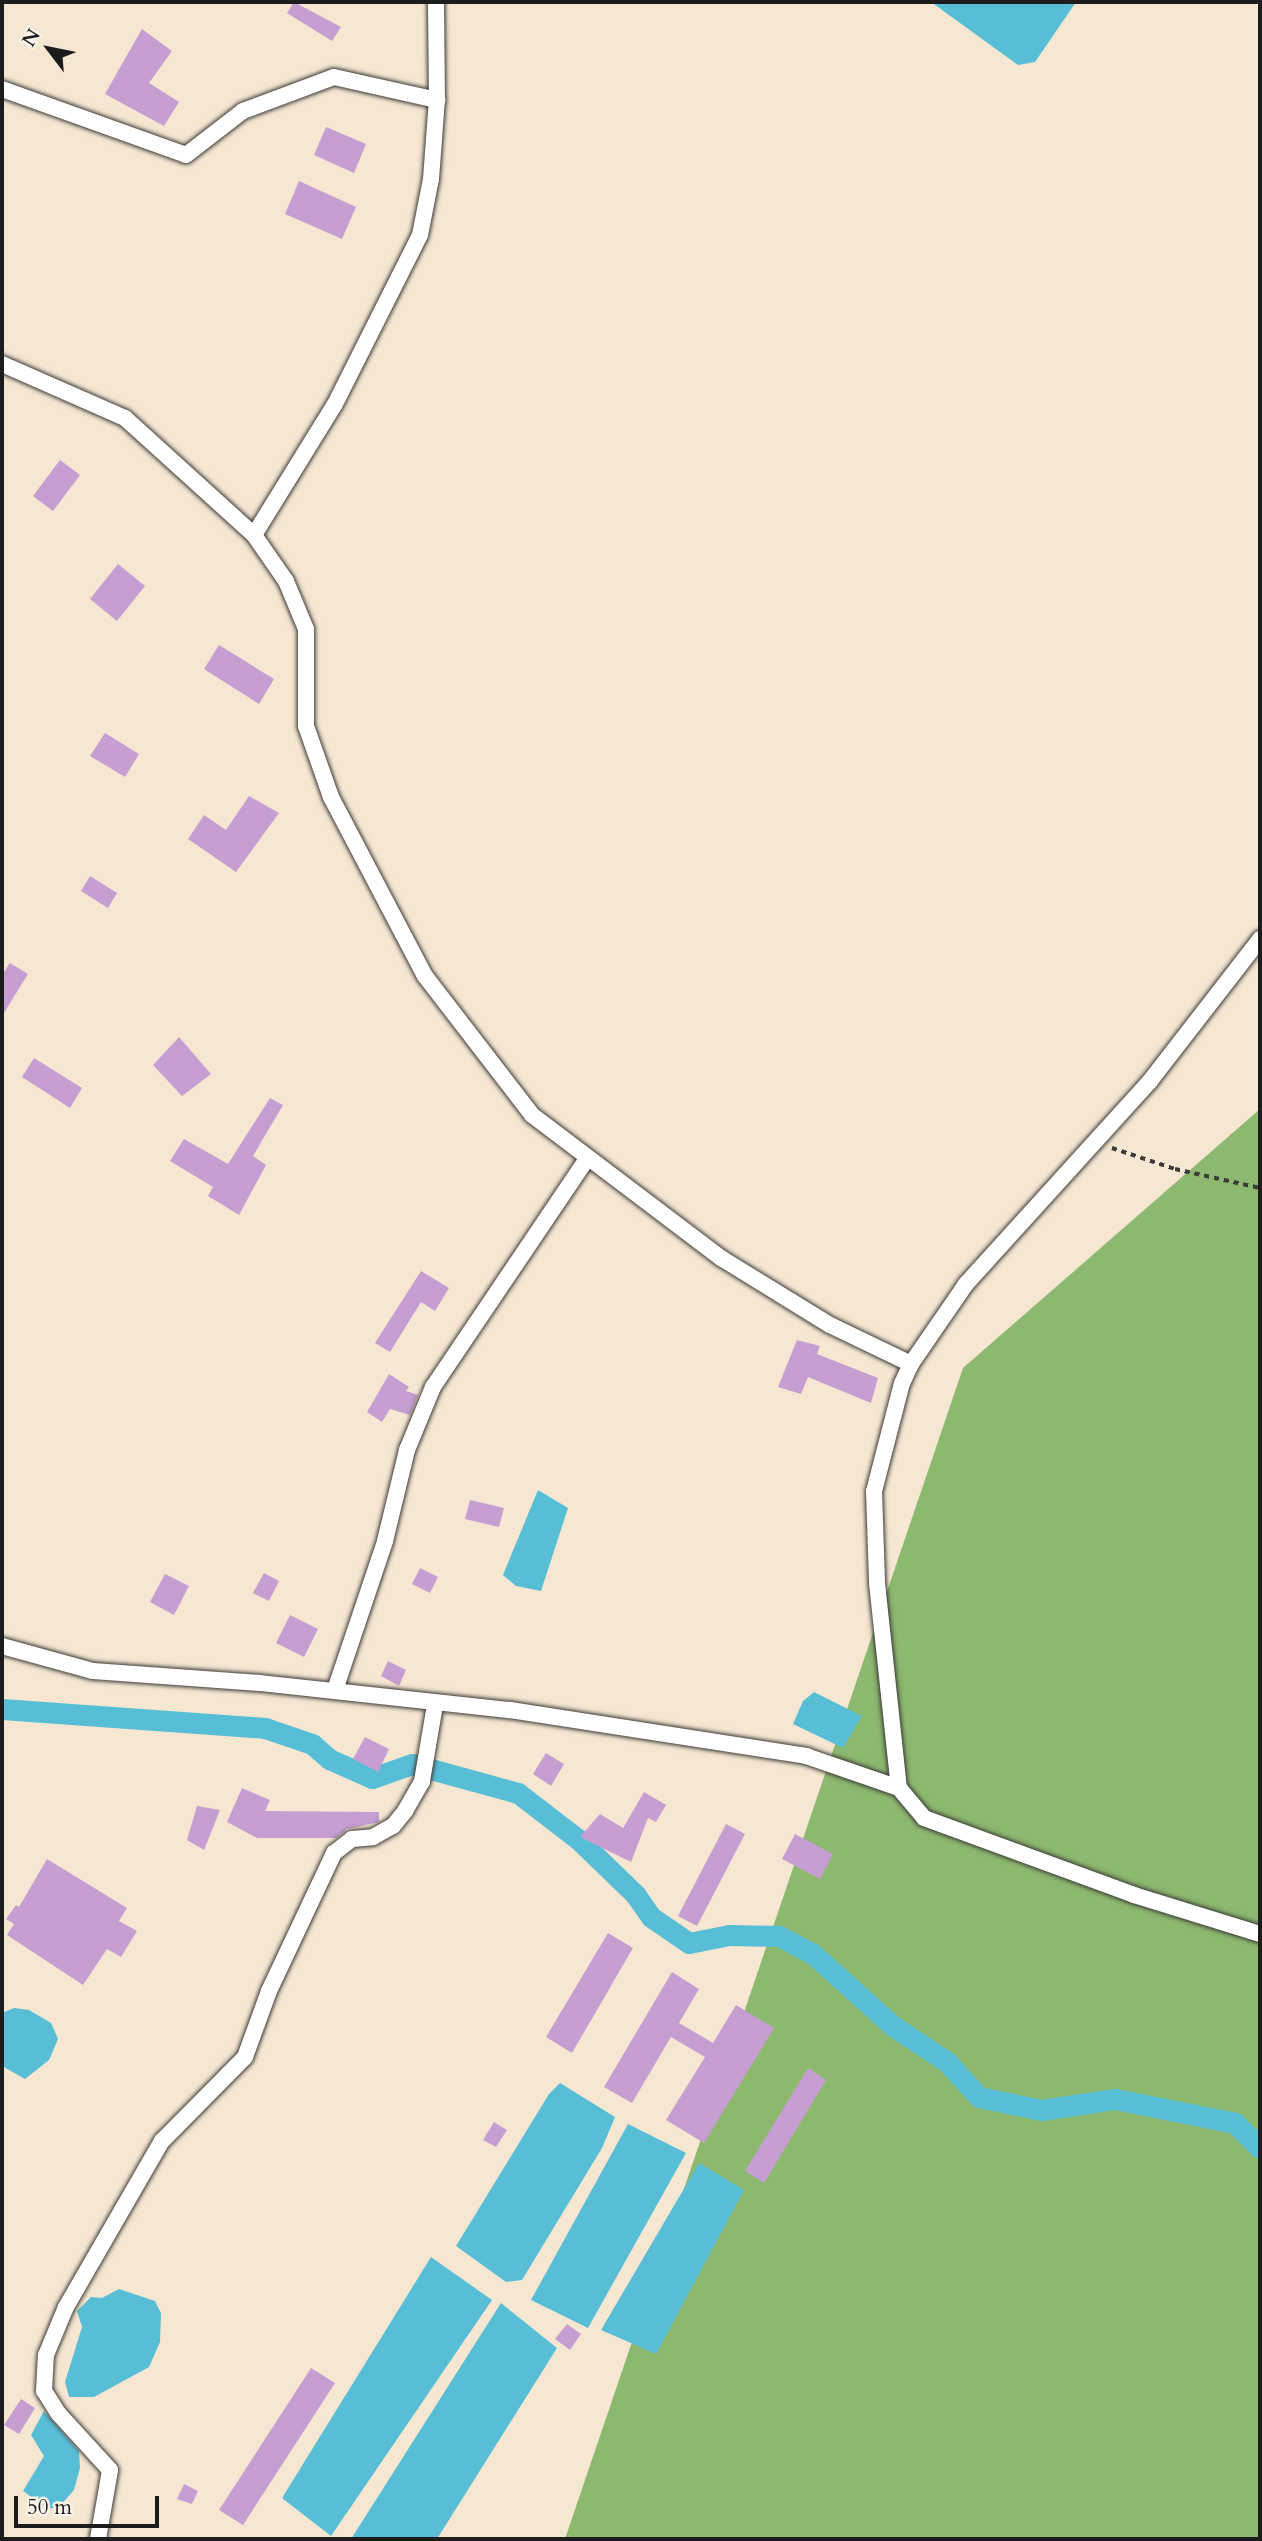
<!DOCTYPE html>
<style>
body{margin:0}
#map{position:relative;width:1262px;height:2541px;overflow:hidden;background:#f5e7d2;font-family:Cardo,serif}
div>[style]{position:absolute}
.forest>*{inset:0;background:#8cb86f}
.water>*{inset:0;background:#58bed6}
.canal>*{height:21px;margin:-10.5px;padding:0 10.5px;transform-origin:10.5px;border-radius:10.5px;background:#58bed6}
.building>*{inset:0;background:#c69ed1}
.path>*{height:3.5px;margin-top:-1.75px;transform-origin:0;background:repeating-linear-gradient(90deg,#3d3a37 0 5px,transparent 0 10px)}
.roads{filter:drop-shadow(0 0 2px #3d3a37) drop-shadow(0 0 2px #3d3a37)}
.minor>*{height:16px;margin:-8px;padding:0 8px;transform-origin:8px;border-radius:8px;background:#fff}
span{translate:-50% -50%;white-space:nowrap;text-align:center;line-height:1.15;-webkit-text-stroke:5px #f7f3e8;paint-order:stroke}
.frame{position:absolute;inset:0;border:4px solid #1c1c1c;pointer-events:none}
.north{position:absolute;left:14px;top:14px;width:70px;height:70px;-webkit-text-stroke:5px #f7f3e8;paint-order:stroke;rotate:302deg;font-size:19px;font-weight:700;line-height:28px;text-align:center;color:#1c1c1c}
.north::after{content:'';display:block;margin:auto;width:24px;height:32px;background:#1c1c1c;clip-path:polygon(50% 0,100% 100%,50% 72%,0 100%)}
.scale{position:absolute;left:14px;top:2496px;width:145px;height:32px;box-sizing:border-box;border:4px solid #1c1c1c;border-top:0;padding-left:9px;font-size:21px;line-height:24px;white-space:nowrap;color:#1c1c1c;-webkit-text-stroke:5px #f7f3e8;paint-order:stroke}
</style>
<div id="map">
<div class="forest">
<i style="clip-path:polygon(1260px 1109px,1260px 2539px,565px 2539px,963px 1368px)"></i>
</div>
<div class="water">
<i style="clip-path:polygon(931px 2px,1076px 2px,1035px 62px,1018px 65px)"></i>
<i style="clip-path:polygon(538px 1490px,568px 1508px,541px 1591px,516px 1586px,503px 1575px)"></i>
<i style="clip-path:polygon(814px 1692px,862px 1716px,843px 1748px,793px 1724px,803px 1701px)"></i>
<i style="clip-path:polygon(14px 2008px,29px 2010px,51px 2023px,58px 2039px,49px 2060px,25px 2079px,2px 2066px,2px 2013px)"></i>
<i style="clip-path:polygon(560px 2083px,615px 2117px,602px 2148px,522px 2280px,506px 2282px,456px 2246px,549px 2094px)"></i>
<i style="clip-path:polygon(628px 2124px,686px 2153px,588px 2328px,531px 2300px)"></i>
<i style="clip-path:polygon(699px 2163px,744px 2190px,656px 2354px,601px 2330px)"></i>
<i style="clip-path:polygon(431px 2257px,492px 2300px,331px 2536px,282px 2498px)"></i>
<i style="clip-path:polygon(119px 2289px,155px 2301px,161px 2313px,160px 2342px,149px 2367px,94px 2397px,69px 2397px,65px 2382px,82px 2327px,77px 2311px,91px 2297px,102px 2298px)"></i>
<i style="clip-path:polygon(501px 2303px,557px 2348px,437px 2539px,351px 2539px)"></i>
<i style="clip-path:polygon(44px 2411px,79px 2451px,80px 2468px,74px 2490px,59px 2507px,48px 2509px,23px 2491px,44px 2456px,31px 2435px)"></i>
</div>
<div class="canal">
<i style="left:2px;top:1709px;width:264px;rotate:4.1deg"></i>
<i style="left:265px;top:1728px;width:50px;rotate:18.8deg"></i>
<i style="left:312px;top:1744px;width:23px;rotate:41deg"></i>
<i style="left:329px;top:1759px;width:47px;rotate:23.8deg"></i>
<i style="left:372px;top:1778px;width:42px;rotate:-19.3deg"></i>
<i style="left:412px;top:1764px;width:110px;rotate:15.3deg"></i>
<i style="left:518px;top:1793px;width:77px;rotate:37.6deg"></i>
<i style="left:579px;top:1840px;width:78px;rotate:44deg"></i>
<i style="left:635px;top:1894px;width:28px;rotate:55deg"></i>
<i style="left:651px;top:1917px;width:46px;rotate:34.4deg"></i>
<i style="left:689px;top:1943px;width:41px;rotate:-11.3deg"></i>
<i style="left:729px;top:1935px;width:50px;rotate:1.1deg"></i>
<i style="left:779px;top:1936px;width:38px;rotate:28deg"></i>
<i style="left:813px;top:1954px;width:108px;rotate:42deg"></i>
<i style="left:893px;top:2026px;width:65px;rotate:33.7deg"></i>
<i style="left:947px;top:2062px;width:47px;rotate:47.6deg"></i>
<i style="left:979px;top:2097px;width:63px;rotate:11.8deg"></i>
<i style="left:1041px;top:2110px;width:75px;rotate:-8.5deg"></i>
<i style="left:1115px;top:2099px;width:122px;rotate:11.3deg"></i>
<i style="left:1235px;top:2123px;width:35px;rotate:45deg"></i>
</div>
<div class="building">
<i style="clip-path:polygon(294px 2px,341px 27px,332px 41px,287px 13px)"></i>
<i style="clip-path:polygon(142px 29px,172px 51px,149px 83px,179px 102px,164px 126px,105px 94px)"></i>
<i style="clip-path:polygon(326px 127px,366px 144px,354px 173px,314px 155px)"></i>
<i style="clip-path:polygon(299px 181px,356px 207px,342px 239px,285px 214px)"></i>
<i style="clip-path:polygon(60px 460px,80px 475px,53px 511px,33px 496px)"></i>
<i style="clip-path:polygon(118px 564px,145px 586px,117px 621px,90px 599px)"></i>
<i style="clip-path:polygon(219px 645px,274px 679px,259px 704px,204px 669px)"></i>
<i style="clip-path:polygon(105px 733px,139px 754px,125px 777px,90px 756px)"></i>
<i style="clip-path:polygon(249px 796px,279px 813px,236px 872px,188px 839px,204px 815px,226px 830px)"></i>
<i style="clip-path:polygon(90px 876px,117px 893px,108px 908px,81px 891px)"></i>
<i style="clip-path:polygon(10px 963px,28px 974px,2px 1016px,2px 975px)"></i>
<i style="clip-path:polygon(179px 1037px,211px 1074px,182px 1096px,153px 1065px)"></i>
<i style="clip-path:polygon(34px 1058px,82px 1088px,70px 1108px,22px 1077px)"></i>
<i style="clip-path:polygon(270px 1098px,283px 1105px,253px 1156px,266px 1165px,239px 1215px,208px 1196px,213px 1187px,170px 1161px,184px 1139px,228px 1164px)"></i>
<i style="clip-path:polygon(421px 1271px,449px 1288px,435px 1311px,421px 1302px,390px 1352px,375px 1343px)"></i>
<i style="clip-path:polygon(797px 1340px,820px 1346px,817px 1354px,878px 1378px,871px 1403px,808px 1377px,801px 1394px,778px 1387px)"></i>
<i style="clip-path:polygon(389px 1374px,409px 1387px,406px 1391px,418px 1395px,410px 1415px,390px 1409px,382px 1422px,367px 1412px)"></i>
<i style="clip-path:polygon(470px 1500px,504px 1508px,499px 1527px,465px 1519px)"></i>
<i style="clip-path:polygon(420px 1568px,438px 1577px,430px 1593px,412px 1584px)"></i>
<i style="clip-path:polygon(264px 1573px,279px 1581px,269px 1601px,253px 1593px)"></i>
<i style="clip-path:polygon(165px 1574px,189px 1586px,174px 1615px,150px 1602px)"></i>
<i style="clip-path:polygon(290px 1615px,318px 1629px,304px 1657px,276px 1643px)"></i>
<i style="clip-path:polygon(388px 1661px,406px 1670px,399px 1686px,381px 1676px)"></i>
<i style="clip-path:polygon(365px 1737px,389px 1749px,378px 1772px,353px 1759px)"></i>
<i style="clip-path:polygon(546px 1753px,564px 1764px,551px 1786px,533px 1774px)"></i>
<i style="clip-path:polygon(242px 1788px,270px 1800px,265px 1811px,379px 1812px,379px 1822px,347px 1829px,336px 1838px,257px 1838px,227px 1822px)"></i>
<i style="clip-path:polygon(644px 1792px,666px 1805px,656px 1822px,648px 1818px,631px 1862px,580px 1837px,600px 1814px,623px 1828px)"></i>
<i style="clip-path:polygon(197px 1806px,220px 1810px,204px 1850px,187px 1840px)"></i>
<i style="clip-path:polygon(726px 1824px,745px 1834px,697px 1926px,678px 1916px)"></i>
<i style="clip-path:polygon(795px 1834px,833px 1854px,820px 1879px,782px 1859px)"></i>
<i style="clip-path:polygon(47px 1859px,127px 1908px,119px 1921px,137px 1931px,121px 1957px,107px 1949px,83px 1985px,7px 1935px,14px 1924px,6px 1919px,16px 1905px,19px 1907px)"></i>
<i style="clip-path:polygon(608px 1933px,633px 1948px,572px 2053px,546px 2037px)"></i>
<i style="clip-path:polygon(672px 1972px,699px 1989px,679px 2023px,713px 2043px,736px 2005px,774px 2028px,704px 2143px,666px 2120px,705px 2057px,671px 2037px,632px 2103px,604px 2087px)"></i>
<i style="clip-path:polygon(808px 2068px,826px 2080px,764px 2183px,745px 2171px)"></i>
<i style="clip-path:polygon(494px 2122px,507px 2130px,496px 2147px,483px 2140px)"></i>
<i style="clip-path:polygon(567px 2324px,581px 2334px,570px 2350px,555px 2339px)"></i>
<i style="clip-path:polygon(311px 2368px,335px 2383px,243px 2525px,219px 2510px)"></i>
<i style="clip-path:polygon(21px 2399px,35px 2408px,19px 2434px,4px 2425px)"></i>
<i style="clip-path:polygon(184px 2484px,198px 2491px,192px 2504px,177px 2499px)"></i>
</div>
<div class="path">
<i style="left:1112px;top:1148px;width:66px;rotate:18.4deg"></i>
<i style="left:1175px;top:1169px;width:87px;rotate:12.6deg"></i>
</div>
<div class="roads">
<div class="minor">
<i style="left:2px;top:89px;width:195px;rotate:19.7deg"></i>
<i style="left:186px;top:155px;width:72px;rotate:-37.7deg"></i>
<i style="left:243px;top:111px;width:97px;rotate:-20.5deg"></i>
<i style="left:334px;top:77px;width:106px;rotate:12.6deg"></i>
<i style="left:2px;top:364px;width:134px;rotate:23.7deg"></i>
<i style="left:125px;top:418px;width:174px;rotate:42.2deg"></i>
<i style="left:254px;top:535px;width:56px;rotate:55.2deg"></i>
<i style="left:286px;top:581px;width:52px;rotate:67.4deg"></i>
<i style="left:306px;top:629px;width:97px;rotate:90deg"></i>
<i style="left:306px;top:726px;width:75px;rotate:70.6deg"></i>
<i style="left:331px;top:797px;width:202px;rotate:62.3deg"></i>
<i style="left:425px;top:976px;width:175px;rotate:52.4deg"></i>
<i style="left:532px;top:1115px;width:237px;rotate:37.1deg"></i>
<i style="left:721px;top:1258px;width:128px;rotate:31.6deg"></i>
<i style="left:830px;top:1325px;width:90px;rotate:25.7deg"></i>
<i style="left:911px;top:1364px;width:21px;rotate:115deg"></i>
<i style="left:902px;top:1383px;width:112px;rotate:104.5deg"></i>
<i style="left:874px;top:1491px;width:92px;rotate:88.1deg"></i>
<i style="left:877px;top:1583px;width:206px;rotate:83.9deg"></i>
<i style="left:254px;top:535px;width:154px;rotate:-58.3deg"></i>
<i style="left:335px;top:404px;width:189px;rotate:-63.3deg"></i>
<i style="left:420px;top:235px;width:57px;rotate:-78.9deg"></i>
<i style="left:431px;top:179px;width:79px;rotate:-85.7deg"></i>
<i style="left:437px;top:100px;width:98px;rotate:-90.6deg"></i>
<i style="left:911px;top:1364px;width:97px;rotate:-55.5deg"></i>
<i style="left:966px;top:1284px;width:274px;rotate:-47.8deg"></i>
<i style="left:1150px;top:1081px;width:180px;rotate:-52.2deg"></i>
<i style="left:2px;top:1646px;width:94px;rotate:15.4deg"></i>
<i style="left:93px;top:1671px;width:167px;rotate:4.1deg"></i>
<i style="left:260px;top:1683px;width:251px;rotate:6.2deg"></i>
<i style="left:510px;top:1710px;width:300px;rotate:8.8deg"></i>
<i style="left:806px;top:1756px;width:98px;rotate:19deg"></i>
<i style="left:899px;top:1788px;width:39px;rotate:50deg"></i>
<i style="left:924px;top:1818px;width:224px;rotate:20.1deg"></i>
<i style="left:1134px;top:1895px;width:132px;rotate:17.2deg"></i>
<i style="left:335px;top:1690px;width:157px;rotate:-71.4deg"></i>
<i style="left:385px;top:1541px;width:94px;rotate:-76.4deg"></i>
<i style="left:407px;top:1450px;width:68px;rotate:-67.6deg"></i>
<i style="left:433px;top:1387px;width:274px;rotate:-56deg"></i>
<i style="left:98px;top:2539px;width:70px;rotate:-80.1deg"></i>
<i style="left:110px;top:2470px;width:77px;rotate:-132.4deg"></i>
<i style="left:58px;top:2413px;width:26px;rotate:-122deg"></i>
<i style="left:44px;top:2391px;width:36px;rotate:-87deg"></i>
<i style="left:46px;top:2355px;width:52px;rotate:-67.4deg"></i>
<i style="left:66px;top:2307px;width:192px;rotate:-60deg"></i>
<i style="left:162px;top:2141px;width:118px;rotate:-45.3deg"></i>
<i style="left:245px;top:2057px;width:70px;rotate:-70deg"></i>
<i style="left:269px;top:1991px;width:153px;rotate:-64.8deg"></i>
<i style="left:334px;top:1853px;width:23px;rotate:-38deg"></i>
<i style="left:352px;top:1839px;width:21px;rotate:-5deg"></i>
<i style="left:373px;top:1837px;width:23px;rotate:-29deg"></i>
<i style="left:393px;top:1826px;width:19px;rotate:-51deg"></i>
<i style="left:405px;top:1811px;width:34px;rotate:-60deg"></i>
<i style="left:422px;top:1781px;width:77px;rotate:-80.3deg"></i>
</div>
</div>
<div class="frame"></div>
<div class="north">N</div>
<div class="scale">50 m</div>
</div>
